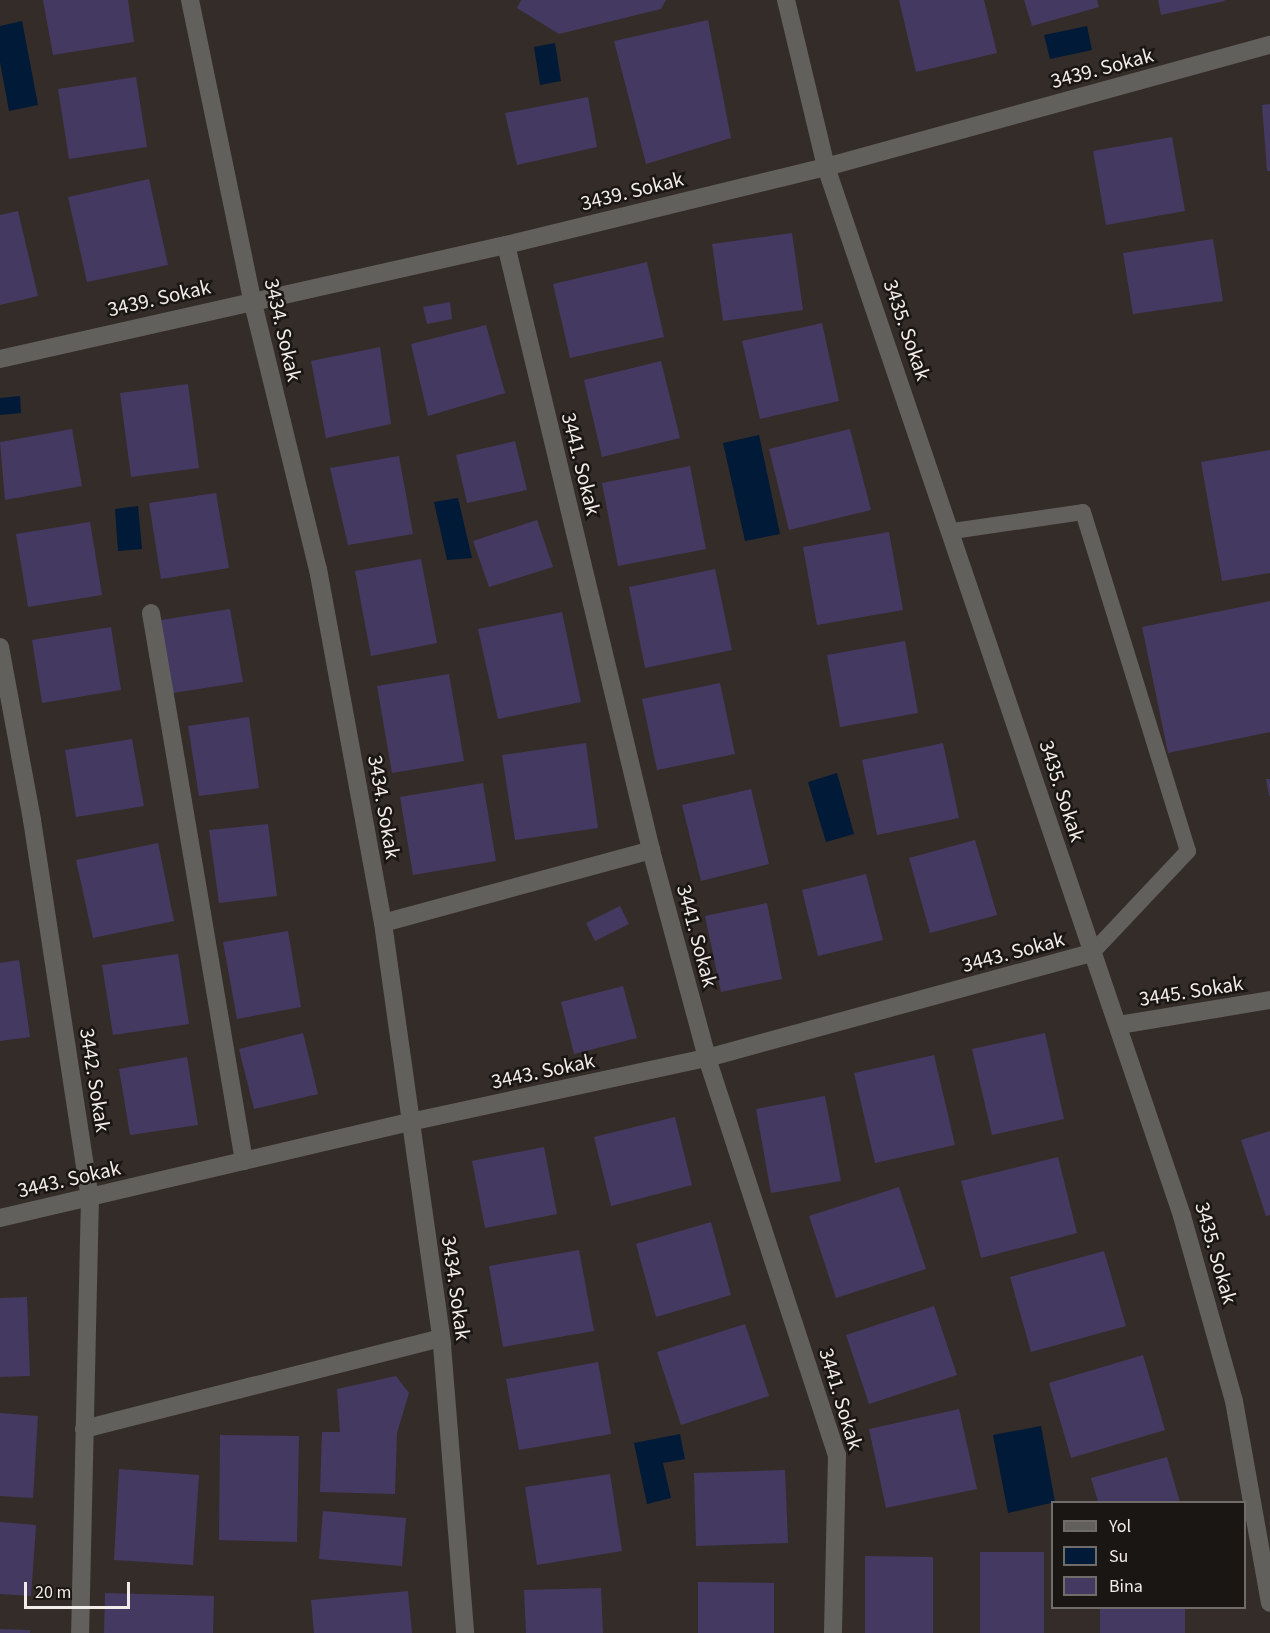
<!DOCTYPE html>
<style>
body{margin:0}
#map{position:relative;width:1270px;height:1633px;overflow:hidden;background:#342c28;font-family:"Source Sans 3",sans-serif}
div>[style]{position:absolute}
.water>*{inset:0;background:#001a38}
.building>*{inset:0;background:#443a61}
.lane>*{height:16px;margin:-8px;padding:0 8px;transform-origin:8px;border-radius:8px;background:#62605c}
.street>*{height:18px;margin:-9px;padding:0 9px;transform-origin:9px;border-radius:9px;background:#62605c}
span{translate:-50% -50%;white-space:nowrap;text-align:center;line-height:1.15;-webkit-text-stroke:5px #191614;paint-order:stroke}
.street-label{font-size:21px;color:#f1ece9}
.legend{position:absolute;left:1051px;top:1501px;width:195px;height:108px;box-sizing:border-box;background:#191614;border:2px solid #6f6c69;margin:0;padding:8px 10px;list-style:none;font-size:18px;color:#f1ece9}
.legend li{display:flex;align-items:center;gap:12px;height:30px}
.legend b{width:30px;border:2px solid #6f6c69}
.scale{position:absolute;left:24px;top:1582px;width:106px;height:27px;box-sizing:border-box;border:3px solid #f1ece9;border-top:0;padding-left:8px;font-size:18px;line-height:21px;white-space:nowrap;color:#f1ece9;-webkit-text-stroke:4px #191614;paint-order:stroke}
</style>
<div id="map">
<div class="water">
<i style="clip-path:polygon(22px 21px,38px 105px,9px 111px,0 62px,0 26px)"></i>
<i style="clip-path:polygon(1087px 26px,1092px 50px,1050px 59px,1044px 35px)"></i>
<i style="clip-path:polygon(555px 43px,561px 81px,540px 85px,534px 47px)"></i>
<i style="clip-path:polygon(20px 396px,21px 413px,0 415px,0 398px)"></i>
<i style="clip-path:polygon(759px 435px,780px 534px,745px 541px,723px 443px)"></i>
<i style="clip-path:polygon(458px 498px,472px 558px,447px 560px,434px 502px)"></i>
<i style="clip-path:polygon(138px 506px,142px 549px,118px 551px,115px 509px)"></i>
<i style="clip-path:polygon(837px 773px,854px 834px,826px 842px,808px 782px)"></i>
<i style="clip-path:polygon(1041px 1426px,1055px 1502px,1008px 1513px,993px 1435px)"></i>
<i style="clip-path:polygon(680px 1434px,685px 1459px,663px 1463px,671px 1498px,647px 1504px,634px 1443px)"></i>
</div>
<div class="building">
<i style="clip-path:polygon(43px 0,128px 0,134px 42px,53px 55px)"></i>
<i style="clip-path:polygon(521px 0,666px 0,661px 9px,559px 34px,517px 8px)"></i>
<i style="clip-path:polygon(899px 0,984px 0,997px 53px,916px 72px)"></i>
<i style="clip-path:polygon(1024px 0,1097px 0,1099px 7px,1032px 26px)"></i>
<i style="clip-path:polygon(1158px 0,1224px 0,1225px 1px,1161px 15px)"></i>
<i style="clip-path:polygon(708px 20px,731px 138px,646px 164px,614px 41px)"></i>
<i style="clip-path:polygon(136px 77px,147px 147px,69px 159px,58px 89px)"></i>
<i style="clip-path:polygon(588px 97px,597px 147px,517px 165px,505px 113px)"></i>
<i style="clip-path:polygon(1270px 104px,1270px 171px,1267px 171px,1262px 105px)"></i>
<i style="clip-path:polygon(1172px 137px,1185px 211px,1106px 225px,1093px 151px)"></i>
<i style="clip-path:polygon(149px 179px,168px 265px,87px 282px,68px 197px)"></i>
<i style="clip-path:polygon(18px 211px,38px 296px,0 305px,0 215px)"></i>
<i style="clip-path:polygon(792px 233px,803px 310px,723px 321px,712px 244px)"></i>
<i style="clip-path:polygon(1213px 239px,1223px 301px,1133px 314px,1123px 253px)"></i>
<i style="clip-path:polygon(647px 262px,664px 337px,570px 358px,553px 284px)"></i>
<i style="clip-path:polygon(450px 302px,452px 319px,427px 324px,423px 307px)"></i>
<i style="clip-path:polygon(822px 323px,839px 401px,760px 419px,742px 341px)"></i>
<i style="clip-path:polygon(486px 325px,505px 393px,428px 416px,411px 344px)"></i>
<i style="clip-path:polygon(380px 347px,391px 424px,326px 438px,311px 361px)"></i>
<i style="clip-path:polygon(661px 361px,680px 438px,602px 457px,584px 380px)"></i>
<i style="clip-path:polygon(188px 384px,199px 468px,131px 477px,120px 393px)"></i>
<i style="clip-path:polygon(72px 429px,82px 486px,5px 500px,0 442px)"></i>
<i style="clip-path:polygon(850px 429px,871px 510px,789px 530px,769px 449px)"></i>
<i style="clip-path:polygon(515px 441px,527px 490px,467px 503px,456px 455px)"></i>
<i style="clip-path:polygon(1270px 450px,1270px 573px,1222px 581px,1201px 462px)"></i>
<i style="clip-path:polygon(399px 456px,413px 534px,348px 545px,330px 468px)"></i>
<i style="clip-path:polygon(690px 466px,706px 549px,618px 566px,602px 483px)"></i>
<i style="clip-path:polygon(216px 493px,229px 568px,161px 579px,149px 503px)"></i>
<i style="clip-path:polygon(537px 520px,553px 567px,489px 587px,473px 541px)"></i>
<i style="clip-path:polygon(90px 522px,102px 595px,28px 607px,16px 534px)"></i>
<i style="clip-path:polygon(889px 532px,903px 610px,817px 625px,803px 547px)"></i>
<i style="clip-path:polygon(421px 559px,437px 643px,371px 656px,355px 571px)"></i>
<i style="clip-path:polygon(715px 569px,732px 650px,645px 668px,629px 587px)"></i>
<i style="clip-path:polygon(1270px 601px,1270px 732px,1168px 753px,1142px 627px)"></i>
<i style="clip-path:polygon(230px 609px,243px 682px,173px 693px,161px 620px)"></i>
<i style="clip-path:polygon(562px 612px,581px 702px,498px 719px,478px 629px)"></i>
<i style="clip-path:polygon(111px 627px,121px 690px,42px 703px,32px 640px)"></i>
<i style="clip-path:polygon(905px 641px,918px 713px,840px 727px,827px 655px)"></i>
<i style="clip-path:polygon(449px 674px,464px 761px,392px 773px,377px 686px)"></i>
<i style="clip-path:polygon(720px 683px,735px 754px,657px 770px,642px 699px)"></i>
<i style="clip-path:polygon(249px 717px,259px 788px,199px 796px,188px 726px)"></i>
<i style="clip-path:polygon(132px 739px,144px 806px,76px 817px,65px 750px)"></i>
<i style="clip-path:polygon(586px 743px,598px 828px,515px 840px,502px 755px)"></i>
<i style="clip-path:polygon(943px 743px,959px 818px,877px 835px,862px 760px)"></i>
<i style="clip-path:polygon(1266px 779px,1270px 779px,1270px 796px,1269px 796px)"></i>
<i style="clip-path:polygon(483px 783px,496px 861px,413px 875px,400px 797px)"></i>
<i style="clip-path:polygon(751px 789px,769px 864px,701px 881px,682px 805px)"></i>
<i style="clip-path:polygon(268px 824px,277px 896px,219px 903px,209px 830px)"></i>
<i style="clip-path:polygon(975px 840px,997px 915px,930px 933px,909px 858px)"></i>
<i style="clip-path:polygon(158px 843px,174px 921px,93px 938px,76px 860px)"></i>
<i style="clip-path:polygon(866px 874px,883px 940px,818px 956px,802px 890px)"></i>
<i style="clip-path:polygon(767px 903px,782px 979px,721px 992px,705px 916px)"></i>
<i style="clip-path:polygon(620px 906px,629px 924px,595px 941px,586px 923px)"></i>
<i style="clip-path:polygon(288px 931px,301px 1007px,237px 1019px,223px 942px)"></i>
<i style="clip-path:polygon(178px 954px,189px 1024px,113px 1035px,102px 965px)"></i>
<i style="clip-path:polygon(19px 960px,30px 1037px,0 1041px,0 963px)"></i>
<i style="clip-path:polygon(623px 986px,637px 1038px,574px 1054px,561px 1002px)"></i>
<i style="clip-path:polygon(303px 1033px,318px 1094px,254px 1109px,239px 1049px)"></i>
<i style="clip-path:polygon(1045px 1033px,1064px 1119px,992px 1135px,972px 1049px)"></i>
<i style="clip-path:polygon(934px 1055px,955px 1145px,875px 1163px,854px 1073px)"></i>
<i style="clip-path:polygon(187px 1057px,198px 1125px,130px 1135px,119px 1069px)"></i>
<i style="clip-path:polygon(825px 1096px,841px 1181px,771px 1193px,756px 1109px)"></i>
<i style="clip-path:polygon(675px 1117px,692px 1185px,611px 1206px,594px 1137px)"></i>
<i style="clip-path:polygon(1270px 1131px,1270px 1215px,1266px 1216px,1241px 1140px)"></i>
<i style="clip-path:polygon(544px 1147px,557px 1214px,485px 1228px,472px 1161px)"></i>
<i style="clip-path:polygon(1058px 1157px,1077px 1233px,981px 1258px,961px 1181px)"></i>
<i style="clip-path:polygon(899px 1187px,926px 1269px,836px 1298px,809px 1216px)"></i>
<i style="clip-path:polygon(711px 1222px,731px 1295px,656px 1317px,636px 1244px)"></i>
<i style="clip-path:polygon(579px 1250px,594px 1331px,503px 1347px,489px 1266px)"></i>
<i style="clip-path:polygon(1104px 1251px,1126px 1326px,1031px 1352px,1010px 1277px)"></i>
<i style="clip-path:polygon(27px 1297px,30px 1376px,0 1377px,0 1298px)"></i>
<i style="clip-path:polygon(934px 1306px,957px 1375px,869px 1404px,846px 1335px)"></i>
<i style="clip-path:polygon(745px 1324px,769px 1396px,681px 1425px,657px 1352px)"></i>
<i style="clip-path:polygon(1143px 1355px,1165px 1430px,1071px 1458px,1049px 1383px)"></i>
<i style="clip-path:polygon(598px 1362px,611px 1434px,519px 1450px,506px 1379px)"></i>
<i style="clip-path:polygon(396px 1376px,409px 1393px,397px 1433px,395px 1494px,320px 1492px,322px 1432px,340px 1432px,337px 1389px)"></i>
<i style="clip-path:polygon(959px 1409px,977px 1489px,886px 1508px,869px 1429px)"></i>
<i style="clip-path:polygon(0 1413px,38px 1416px,33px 1498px,0 1496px)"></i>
<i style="clip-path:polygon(220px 1435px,299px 1436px,297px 1542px,219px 1540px)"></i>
<i style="clip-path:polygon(1167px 1457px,1180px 1502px,1098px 1502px,1091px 1478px)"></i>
<i style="clip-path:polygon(119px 1469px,199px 1475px,193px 1565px,114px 1560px)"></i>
<i style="clip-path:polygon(785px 1470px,788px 1543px,696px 1546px,694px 1473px)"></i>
<i style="clip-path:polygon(610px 1474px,622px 1551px,537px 1565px,525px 1487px)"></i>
<i style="clip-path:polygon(323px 1511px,406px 1518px,402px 1566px,319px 1559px)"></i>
<i style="clip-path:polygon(0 1522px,36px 1525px,31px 1596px,0 1594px)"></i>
<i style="clip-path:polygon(980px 1552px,1044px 1552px,1044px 1633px,980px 1633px)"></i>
<i style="clip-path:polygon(865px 1556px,933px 1557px,933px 1633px,865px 1633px)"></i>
<i style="clip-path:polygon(698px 1582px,774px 1583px,774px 1633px,698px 1633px)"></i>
<i style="clip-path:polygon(601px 1588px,603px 1633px,526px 1633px,524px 1590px)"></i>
<i style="clip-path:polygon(408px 1591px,412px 1633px,314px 1633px,311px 1600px)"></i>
<i style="clip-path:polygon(105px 1593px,214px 1596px,213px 1633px,104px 1633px)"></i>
<i style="clip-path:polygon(1100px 1608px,1185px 1608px,1185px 1633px,1100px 1633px)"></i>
<i style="clip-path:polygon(0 1629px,30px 1630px,30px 1633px,0 1633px)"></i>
</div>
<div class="lane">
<i style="left:953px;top:531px;width:131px;rotate:-8.3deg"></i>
<i style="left:1083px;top:512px;width:355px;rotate:72.8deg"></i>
<i style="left:1188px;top:851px;width:140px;rotate:133.3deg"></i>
</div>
<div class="street">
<i style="left:190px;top:0;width:305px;rotate:78.3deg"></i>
<i style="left:252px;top:299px;width:278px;rotate:76.3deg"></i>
<i style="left:318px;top:569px;width:360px;rotate:79.6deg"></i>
<i style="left:383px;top:923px;width:426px;rotate:82deg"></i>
<i style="left:442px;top:1345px;width:289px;rotate:85.4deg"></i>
<i style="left:786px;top:0;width:172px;rotate:76.5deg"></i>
<i style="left:826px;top:167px;width:1108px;rotate:71.25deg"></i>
<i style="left:1182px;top:1216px;width:192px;rotate:74.3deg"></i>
<i style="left:1234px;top:1401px;width:205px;rotate:79.9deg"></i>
<i style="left:506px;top:245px;width:622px;rotate:76.52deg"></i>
<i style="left:651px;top:850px;width:215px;rotate:74.9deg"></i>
<i style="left:707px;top:1058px;width:418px;rotate:71.9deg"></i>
<i style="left:837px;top:1455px;width:178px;rotate:91.3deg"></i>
<i style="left:0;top:359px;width:519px;rotate:-12.7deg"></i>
<i style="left:506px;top:245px;width:329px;rotate:-13.7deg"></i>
<i style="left:826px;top:167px;width:460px;rotate:-15.4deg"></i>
<i style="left:151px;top:613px;width:556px;rotate:80.37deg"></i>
<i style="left:0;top:647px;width:176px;rotate:79.5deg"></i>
<i style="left:32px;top:820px;width:381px;rotate:81.3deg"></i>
<i style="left:90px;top:1197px;width:436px;rotate:91.3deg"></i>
<i style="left:383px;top:923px;width:278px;rotate:-15.2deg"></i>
<i style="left:1119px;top:1025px;width:153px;rotate:-9.4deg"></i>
<i style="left:0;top:1218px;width:421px;rotate:-13.2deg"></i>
<i style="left:410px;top:1122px;width:304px;rotate:-12.2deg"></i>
<i style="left:707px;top:1058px;width:399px;rotate:-15.3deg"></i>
<i style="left:84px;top:1429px;width:367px;rotate:-14.3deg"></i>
</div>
<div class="street-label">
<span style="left:1102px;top:68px;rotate:-15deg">3439. Sokak</span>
<span style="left:632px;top:191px;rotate:-14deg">3439. Sokak</span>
<span style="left:159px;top:298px;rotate:-13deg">3439. Sokak</span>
<span style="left:283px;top:330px;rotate:77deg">3434. Sokak</span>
<span style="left:907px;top:330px;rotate:71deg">3435. Sokak</span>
<span style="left:581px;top:464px;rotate:76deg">3441. Sokak</span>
<span style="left:1062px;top:791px;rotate:72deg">3435. Sokak</span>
<span style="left:384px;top:807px;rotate:80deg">3434. Sokak</span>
<span style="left:697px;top:936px;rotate:75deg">3441. Sokak</span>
<span style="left:1013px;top:952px;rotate:-15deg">3443. Sokak</span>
<span style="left:1191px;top:991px;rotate:-9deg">3445. Sokak</span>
<span style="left:543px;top:1071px;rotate:-12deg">3443. Sokak</span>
<span style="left:95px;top:1080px;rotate:81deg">3442. Sokak</span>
<span style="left:69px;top:1179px;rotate:-13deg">3443. Sokak</span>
<span style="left:1216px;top:1253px;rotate:74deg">3435. Sokak</span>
<span style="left:456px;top:1288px;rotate:82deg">3434. Sokak</span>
<span style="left:841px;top:1399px;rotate:73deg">3441. Sokak</span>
</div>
<ul class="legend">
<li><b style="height:8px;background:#62605c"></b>Yol</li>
<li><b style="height:16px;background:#001a38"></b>Su</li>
<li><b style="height:16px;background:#443a61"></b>Bina</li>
</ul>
<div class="scale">20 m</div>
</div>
